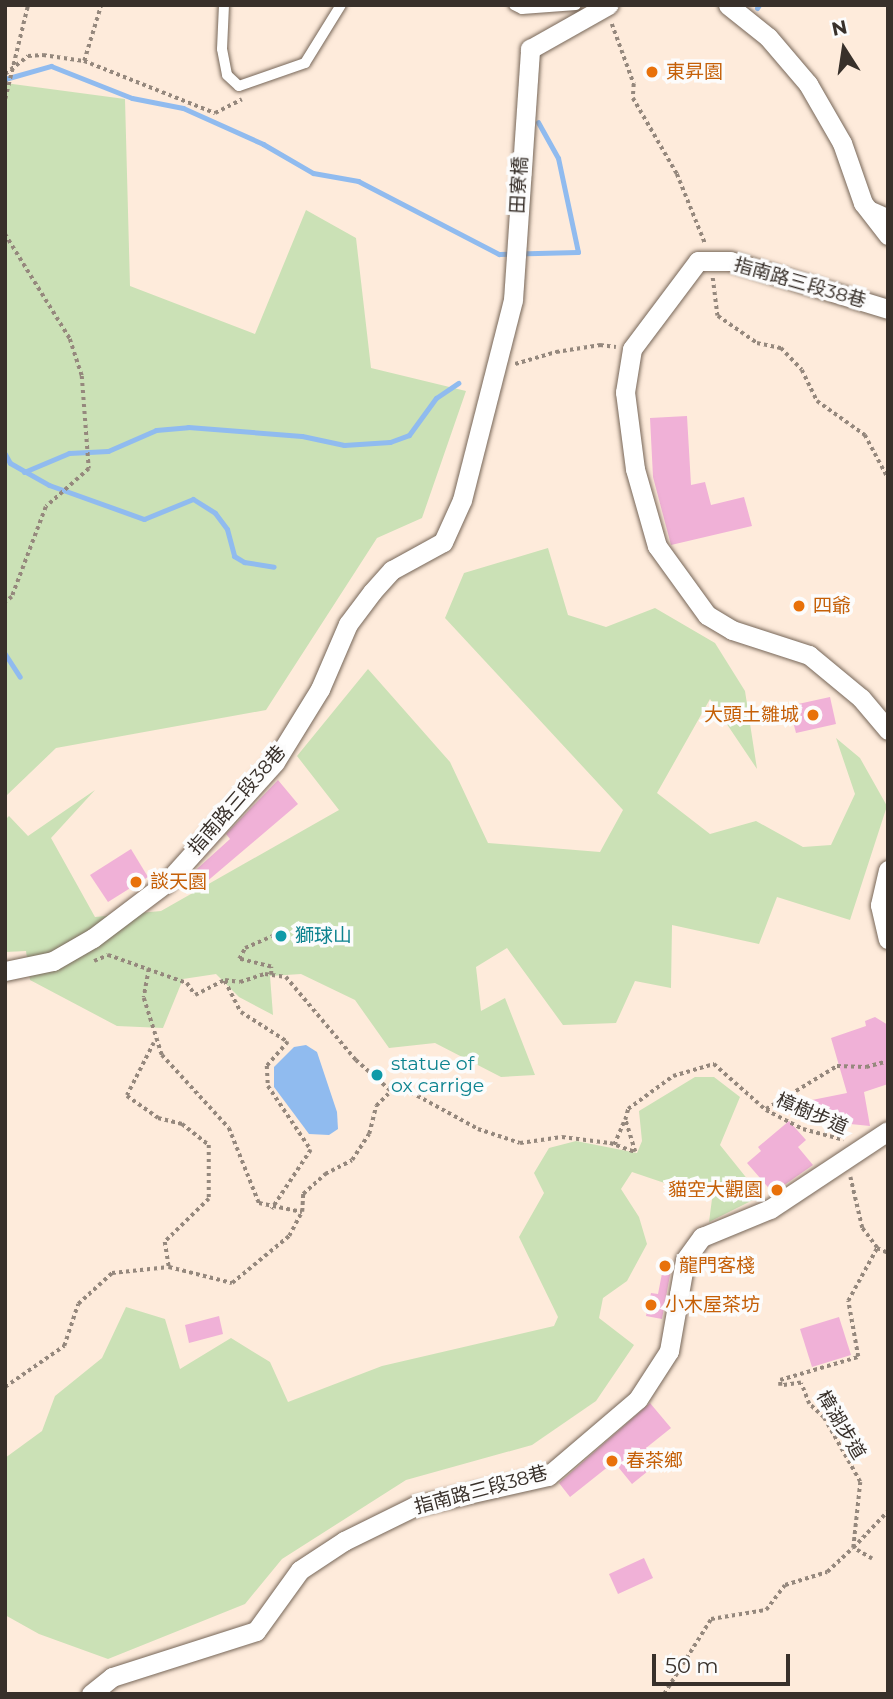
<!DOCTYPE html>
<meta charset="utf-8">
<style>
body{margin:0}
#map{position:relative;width:893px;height:1699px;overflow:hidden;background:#feebdb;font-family:Montserrat,"Noto Sans TC",sans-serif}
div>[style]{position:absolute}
.green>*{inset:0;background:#cbe1b6}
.water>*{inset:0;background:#90bbef}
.stream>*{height:5px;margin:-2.5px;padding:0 2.5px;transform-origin:2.5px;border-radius:2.5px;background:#90bbef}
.building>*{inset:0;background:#f0b1d7}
.path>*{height:3.5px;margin-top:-1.75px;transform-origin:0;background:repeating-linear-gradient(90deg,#95887d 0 3.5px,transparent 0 7px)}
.roads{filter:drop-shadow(0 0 2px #766658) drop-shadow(0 0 2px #766658)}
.service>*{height:10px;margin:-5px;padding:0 5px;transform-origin:5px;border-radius:5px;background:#fff}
.minor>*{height:19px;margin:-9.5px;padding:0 9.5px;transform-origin:9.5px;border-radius:9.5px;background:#fff}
.dots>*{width:19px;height:19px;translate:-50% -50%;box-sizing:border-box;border:4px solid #fcfcfc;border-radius:50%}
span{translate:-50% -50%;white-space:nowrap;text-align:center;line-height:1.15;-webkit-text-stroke:7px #fcfcfc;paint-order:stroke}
.food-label{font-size:19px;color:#c56008}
.left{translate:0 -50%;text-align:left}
.right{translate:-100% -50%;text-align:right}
.street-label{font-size:19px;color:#38302a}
.culture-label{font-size:19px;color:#0d838f}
.frame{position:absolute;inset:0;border:7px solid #38302a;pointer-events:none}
.north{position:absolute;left:809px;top:14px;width:70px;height:70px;-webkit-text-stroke:5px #fcfcfc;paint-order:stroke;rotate:348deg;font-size:19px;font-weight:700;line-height:28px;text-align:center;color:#38302a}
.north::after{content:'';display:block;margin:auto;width:24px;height:32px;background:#38302a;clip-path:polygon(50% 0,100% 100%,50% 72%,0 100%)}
.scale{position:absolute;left:652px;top:1654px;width:138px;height:32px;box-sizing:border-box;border:4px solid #38302a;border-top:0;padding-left:9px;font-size:21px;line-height:24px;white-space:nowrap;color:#38302a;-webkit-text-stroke:5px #fcfcfc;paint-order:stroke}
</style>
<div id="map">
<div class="green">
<i style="clip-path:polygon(5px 83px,125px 99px,130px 286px,255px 334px,306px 210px,356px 238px,371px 368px,466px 391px,422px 518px,377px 538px,266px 710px,56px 748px,5px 797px)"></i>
<i style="clip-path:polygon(548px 548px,568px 615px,606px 627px,655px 608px,715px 643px,745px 691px,757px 769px,710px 699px,657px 793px,710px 834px,756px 821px,803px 847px,831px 845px,855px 794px,836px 738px,860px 758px,887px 806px,850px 920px,777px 897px,759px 944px,672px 925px,671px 988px,635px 981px,616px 1023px,563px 1025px,507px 948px,476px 967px,481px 1011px,505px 998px,535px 1075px,501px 1077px,435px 1043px,389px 1048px,355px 1000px,301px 974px,270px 976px,273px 1015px,239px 997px,216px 974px,183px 979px,163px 1028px,117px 1026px,30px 980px,26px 951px,5px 952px,5px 820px,9px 816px,28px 836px,95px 790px,51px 838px,95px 917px,161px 911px,339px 810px,297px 756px,368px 669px,450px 762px,488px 843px,600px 852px,623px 810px,445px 618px,464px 573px)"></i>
<i style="clip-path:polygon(695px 1077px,714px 1077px,740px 1097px,720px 1145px,761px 1196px,709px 1222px,712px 1199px,632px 1172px,621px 1189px,639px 1217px,647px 1244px,627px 1281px,603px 1298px,599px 1318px,634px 1345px,596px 1401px,532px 1445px,406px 1480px,282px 1559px,245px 1604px,108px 1659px,39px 1634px,5px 1615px,5px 1458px,42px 1431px,55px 1396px,102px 1358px,126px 1307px,165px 1319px,180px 1369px,231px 1338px,270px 1362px,288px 1402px,382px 1366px,554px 1326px,558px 1317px,519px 1237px,544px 1193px,534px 1173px,549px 1148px,576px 1141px,637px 1153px,642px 1141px,639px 1111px)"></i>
</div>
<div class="water">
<i style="clip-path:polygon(306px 1045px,317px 1052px,337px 1112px,338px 1129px,329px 1135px,309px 1134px,274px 1087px,274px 1067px,294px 1047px)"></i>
</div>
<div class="stream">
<i style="left:757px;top:8px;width:4px;rotate:-56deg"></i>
<i style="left:5px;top:79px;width:48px;rotate:-15.8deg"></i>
<i style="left:51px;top:66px;width:87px;rotate:21.6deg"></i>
<i style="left:132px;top:98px;width:52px;rotate:11.1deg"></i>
<i style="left:183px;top:108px;width:88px;rotate:24.2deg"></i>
<i style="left:263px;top:144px;width:58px;rotate:30.1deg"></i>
<i style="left:313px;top:173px;width:46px;rotate:10.1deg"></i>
<i style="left:358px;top:181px;width:159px;rotate:27.4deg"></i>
<i style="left:499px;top:254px;width:79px;rotate:-1.5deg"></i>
<i style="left:578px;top:252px;width:96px;rotate:-102deg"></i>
<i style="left:558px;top:158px;width:41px;rotate:-119.1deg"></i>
<i style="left:5px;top:454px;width:10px;rotate:61deg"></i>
<i style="left:10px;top:463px;width:45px;rotate:29.4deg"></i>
<i style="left:49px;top:485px;width:101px;rotate:19.7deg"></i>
<i style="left:144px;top:519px;width:53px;rotate:-22.2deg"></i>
<i style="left:193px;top:499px;width:26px;rotate:32deg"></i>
<i style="left:215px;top:513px;width:20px;rotate:53deg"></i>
<i style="left:227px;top:529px;width:28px;rotate:75deg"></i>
<i style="left:234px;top:556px;width:12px;rotate:31deg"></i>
<i style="left:244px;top:562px;width:30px;rotate:9deg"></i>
<i style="left:24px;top:472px;width:49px;rotate:-22.9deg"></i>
<i style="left:69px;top:453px;width:39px;rotate:-3deg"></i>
<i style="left:108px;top:451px;width:52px;rotate:-23.6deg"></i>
<i style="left:156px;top:430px;width:32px;rotate:-5deg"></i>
<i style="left:188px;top:427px;width:114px;rotate:4.5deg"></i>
<i style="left:302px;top:436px;width:43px;rotate:12.1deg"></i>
<i style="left:344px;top:445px;width:46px;rotate:-3.7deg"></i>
<i style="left:390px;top:442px;width:20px;rotate:-20deg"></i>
<i style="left:409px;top:435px;width:46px;rotate:-53.9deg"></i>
<i style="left:436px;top:398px;width:27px;rotate:-34deg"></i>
<i style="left:5px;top:654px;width:27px;rotate:57deg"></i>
</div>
<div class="building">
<i style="clip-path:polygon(687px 416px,691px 485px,705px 482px,711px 505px,744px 497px,752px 526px,671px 545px,653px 477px,650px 418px)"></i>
<i style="clip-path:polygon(830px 697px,836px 724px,796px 733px,789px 706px)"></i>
<i style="clip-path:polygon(278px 780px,298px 804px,198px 889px,188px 877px,230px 839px,226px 834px)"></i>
<i style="clip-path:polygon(131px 849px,148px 877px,108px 902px,90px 875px)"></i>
<i style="clip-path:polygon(875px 1017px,888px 1025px,888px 1084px,864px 1092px,870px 1126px,811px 1120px,807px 1101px,847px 1093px,831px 1038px,866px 1026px,865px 1021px)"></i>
<i style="clip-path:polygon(789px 1121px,806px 1140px,798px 1147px,813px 1165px,773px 1193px,747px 1163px,761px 1151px,758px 1147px)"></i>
<i style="clip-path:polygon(664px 1263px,672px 1264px,662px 1319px,646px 1316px,651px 1293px,658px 1294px)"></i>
<i style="clip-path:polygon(219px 1316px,223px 1334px,189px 1343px,185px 1325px)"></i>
<i style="clip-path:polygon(839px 1317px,851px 1355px,812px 1367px,800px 1329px)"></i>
<i style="clip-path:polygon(650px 1403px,671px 1428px,646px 1448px,658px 1463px,632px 1484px,614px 1462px,570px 1497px,559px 1483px)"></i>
<i style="clip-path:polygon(644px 1558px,653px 1578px,618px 1594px,609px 1574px)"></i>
</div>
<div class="path">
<i style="left:612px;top:24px;width:64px;rotate:69.9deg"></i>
<i style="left:634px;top:84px;width:14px;rotate:94deg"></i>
<i style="left:633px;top:98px;width:88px;rotate:59.9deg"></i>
<i style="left:677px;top:174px;width:74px;rotate:67.9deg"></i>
<i style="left:84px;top:61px;width:59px;rotate:-73.1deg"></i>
<i style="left:5px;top:74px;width:29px;rotate:-38deg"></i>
<i style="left:28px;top:56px;width:15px;rotate:-4deg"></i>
<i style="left:43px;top:55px;width:41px;rotate:8.3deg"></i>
<i style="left:84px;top:61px;width:141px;rotate:21.7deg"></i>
<i style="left:215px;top:113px;width:30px;rotate:-27deg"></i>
<i style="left:5px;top:99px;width:97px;rotate:-76.3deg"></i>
<i style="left:5px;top:234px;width:123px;rotate:58.2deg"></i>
<i style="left:70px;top:339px;width:39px;rotate:72deg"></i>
<i style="left:82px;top:376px;width:93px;rotate:85.7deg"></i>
<i style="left:89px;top:469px;width:57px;rotate:138.5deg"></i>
<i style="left:46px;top:507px;width:96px;rotate:110.7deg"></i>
<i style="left:12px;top:597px;width:9px;rotate:144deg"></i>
<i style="left:713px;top:278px;width:38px;rotate:83deg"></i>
<i style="left:718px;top:316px;width:47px;rotate:34.7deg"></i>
<i style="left:757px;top:343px;width:25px;rotate:12deg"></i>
<i style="left:781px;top:348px;width:30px;rotate:46deg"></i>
<i style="left:802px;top:370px;width:34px;rotate:64deg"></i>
<i style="left:817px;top:401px;width:59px;rotate:35.3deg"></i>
<i style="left:865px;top:435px;width:49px;rotate:61.9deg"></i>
<i style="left:515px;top:364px;width:43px;rotate:-16.3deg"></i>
<i style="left:556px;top:352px;width:45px;rotate:-9deg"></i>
<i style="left:600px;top:345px;width:16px;rotate:7deg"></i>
<i style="left:94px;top:961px;width:15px;rotate:-23deg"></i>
<i style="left:108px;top:955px;width:84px;rotate:19.5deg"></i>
<i style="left:187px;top:983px;width:14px;rotate:56deg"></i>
<i style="left:195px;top:995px;width:34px;rotate:-27deg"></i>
<i style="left:225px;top:980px;width:15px;rotate:8deg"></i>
<i style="left:240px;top:982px;width:26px;rotate:-18deg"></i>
<i style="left:265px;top:974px;width:21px;rotate:8deg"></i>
<i style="left:286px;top:977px;width:109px;rotate:49.9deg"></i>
<i style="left:356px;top:1060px;width:47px;rotate:41.5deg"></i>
<i style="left:149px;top:969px;width:29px;rotate:100deg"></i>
<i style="left:144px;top:998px;width:60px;rotate:72.5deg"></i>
<i style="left:162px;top:1055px;width:99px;rotate:47.5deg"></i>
<i style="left:229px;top:1128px;width:81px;rotate:68.2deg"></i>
<i style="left:259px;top:1203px;width:44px;rotate:11.8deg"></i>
<i style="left:271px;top:975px;width:8px;rotate:-90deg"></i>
<i style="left:271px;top:967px;width:33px;rotate:-166deg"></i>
<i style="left:239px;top:959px;width:13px;rotate:-61deg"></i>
<i style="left:245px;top:948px;width:43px;rotate:-23.6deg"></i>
<i style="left:225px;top:981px;width:35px;rotate:63deg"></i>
<i style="left:241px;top:1012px;width:56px;rotate:32.6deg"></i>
<i style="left:288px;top:1042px;width:32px;rotate:131deg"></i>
<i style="left:267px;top:1066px;width:20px;rotate:87deg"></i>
<i style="left:268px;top:1086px;width:77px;rotate:56.1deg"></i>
<i style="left:311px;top:1150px;width:71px;rotate:123.5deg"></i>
<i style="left:154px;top:1043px;width:59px;rotate:117deg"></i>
<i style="left:127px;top:1096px;width:38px;rotate:35deg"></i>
<i style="left:158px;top:1118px;width:25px;rotate:14deg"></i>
<i style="left:182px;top:1124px;width:34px;rotate:38deg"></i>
<i style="left:209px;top:1145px;width:54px;rotate:90deg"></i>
<i style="left:209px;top:1199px;width:62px;rotate:135.7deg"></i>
<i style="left:165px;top:1242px;width:25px;rotate:81deg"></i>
<i style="left:766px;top:1109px;width:83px;rotate:-31.2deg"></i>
<i style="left:837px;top:1066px;width:29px;rotate:2deg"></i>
<i style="left:866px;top:1067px;width:23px;rotate:-15deg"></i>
<i style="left:614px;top:1145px;width:25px;rotate:-67deg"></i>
<i style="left:877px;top:1248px;width:12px;rotate:24deg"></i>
<i style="left:5px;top:1387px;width:72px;rotate:-34.8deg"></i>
<i style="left:64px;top:1346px;width:44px;rotate:-71.6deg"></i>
<i style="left:78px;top:1304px;width:46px;rotate:-42.4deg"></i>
<i style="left:112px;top:1273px;width:57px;rotate:-6deg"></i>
<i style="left:169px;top:1267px;width:65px;rotate:14.3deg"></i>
<i style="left:232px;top:1283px;width:74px;rotate:-39.5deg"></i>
<i style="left:289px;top:1236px;width:27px;rotate:-62deg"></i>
<i style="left:302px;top:1212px;width:18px;rotate:-87deg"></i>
<i style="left:303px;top:1194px;width:30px;rotate:-42deg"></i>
<i style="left:325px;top:1174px;width:30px;rotate:-27deg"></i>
<i style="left:352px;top:1160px;width:31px;rotate:-57deg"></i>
<i style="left:369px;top:1134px;width:29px;rotate:-76deg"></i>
<i style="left:376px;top:1106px;width:21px;rotate:-45deg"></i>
<i style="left:391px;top:1091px;width:14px;rotate:-8deg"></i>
<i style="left:405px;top:1089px;width:83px;rotate:28.7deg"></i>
<i style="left:478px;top:1129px;width:44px;rotate:18.4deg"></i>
<i style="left:520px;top:1143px;width:42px;rotate:-8.1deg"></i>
<i style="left:562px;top:1137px;width:48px;rotate:7.1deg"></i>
<i style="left:610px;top:1143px;width:27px;rotate:20deg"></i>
<i style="left:635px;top:1152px;width:34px;rotate:-107deg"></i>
<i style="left:625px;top:1120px;width:11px;rotate:-75deg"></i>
<i style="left:628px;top:1109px;width:56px;rotate:-36.3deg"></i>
<i style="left:673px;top:1076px;width:43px;rotate:-16.3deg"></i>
<i style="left:714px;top:1064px;width:69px;rotate:41.5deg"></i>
<i style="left:766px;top:1110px;width:42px;rotate:27.2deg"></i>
<i style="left:803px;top:1129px;width:42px;rotate:15deg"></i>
<i style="left:872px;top:1559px;width:22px;rotate:-150deg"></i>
<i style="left:853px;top:1548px;width:51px;rotate:-46.6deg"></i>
<i style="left:664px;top:1694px;width:89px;rotate:-57.9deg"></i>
<i style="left:711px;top:1619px;width:56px;rotate:-9.3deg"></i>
<i style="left:766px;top:1610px;width:31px;rotate:-53deg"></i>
<i style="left:785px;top:1585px;width:44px;rotate:-17.2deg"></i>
<i style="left:827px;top:1572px;width:35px;rotate:-43deg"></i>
<i style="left:853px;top:1548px;width:66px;rotate:-83.9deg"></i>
<i style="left:860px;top:1482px;width:73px;rotate:-119.4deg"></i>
<i style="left:824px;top:1418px;width:21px;rotate:-137deg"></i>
<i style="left:809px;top:1404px;width:22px;rotate:-111deg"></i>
<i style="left:801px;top:1383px;width:21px;rotate:172deg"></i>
<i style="left:780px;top:1386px;width:6px;rotate:-90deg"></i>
<i style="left:780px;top:1380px;width:81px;rotate:-16.4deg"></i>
<i style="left:858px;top:1357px;width:57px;rotate:-100.1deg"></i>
<i style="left:848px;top:1301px;width:60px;rotate:-61.3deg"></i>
<i style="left:877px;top:1248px;width:25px;rotate:-127deg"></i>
<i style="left:862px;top:1228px;width:52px;rotate:-103.2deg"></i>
</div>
<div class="roads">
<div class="service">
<i style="left:224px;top:5px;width:44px;rotate:92.6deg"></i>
<i style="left:222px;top:49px;width:26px;rotate:79deg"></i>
<i style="left:227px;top:75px;width:16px;rotate:43deg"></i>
<i style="left:239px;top:86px;width:70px;rotate:-19.2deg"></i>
<i style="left:305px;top:63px;width:68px;rotate:-58.2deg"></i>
<i style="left:514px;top:5px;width:9px;rotate:27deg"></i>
<i style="left:522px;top:9px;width:54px;rotate:-4.2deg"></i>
<i style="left:870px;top:206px;width:20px;rotate:24deg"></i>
</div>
<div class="minor">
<i style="left:728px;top:5px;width:51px;rotate:38.7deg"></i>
<i style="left:768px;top:37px;width:62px;rotate:49.6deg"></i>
<i style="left:808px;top:84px;width:68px;rotate:60deg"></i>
<i style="left:842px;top:143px;width:64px;rotate:70.7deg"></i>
<i style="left:863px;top:203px;width:41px;rotate:52deg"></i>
<i style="left:888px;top:309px;width:165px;rotate:-163.1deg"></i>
<i style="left:730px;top:261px;width:32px;rotate:180deg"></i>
<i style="left:698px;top:261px;width:110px;rotate:126.9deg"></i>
<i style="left:632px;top:349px;width:44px;rotate:99.2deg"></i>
<i style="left:625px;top:392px;width:78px;rotate:82.6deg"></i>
<i style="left:635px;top:469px;width:80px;rotate:74.1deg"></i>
<i style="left:657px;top:546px;width:85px;rotate:54.1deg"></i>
<i style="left:707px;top:615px;width:29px;rotate:31deg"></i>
<i style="left:732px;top:630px;width:81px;rotate:18deg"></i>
<i style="left:809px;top:655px;width:67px;rotate:39.6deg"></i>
<i style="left:861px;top:698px;width:42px;rotate:49.8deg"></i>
<i style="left:888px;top:870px;width:36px;rotate:103deg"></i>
<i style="left:880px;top:905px;width:35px;rotate:77deg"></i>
<i style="left:5px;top:971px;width:49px;rotate:-11.8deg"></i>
<i style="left:53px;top:961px;width:46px;rotate:-29.9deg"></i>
<i style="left:93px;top:938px;width:93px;rotate:-37.1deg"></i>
<i style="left:167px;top:882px;width:161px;rotate:-48deg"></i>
<i style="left:275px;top:762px;width:86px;rotate:-58.3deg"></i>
<i style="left:320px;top:689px;width:71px;rotate:-66.7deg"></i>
<i style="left:348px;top:624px;width:40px;rotate:-53deg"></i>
<i style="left:372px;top:592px;width:30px;rotate:-48deg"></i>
<i style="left:392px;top:570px;width:58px;rotate:-28.8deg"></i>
<i style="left:443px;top:542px;width:46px;rotate:-65.7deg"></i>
<i style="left:462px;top:500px;width:206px;rotate:-75.7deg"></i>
<i style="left:513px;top:300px;width:252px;rotate:-86.1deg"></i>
<i style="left:530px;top:49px;width:90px;rotate:-29.4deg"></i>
<i style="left:91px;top:1694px;width:27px;rotate:-39deg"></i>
<i style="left:112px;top:1677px;width:151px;rotate:-17.7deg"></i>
<i style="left:256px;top:1631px;width:75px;rotate:-54.2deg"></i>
<i style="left:300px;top:1570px;width:53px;rotate:-33.4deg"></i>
<i style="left:344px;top:1541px;width:79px;rotate:-26.2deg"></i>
<i style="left:415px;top:1506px;width:136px;rotate:-12.7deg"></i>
<i style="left:548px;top:1476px;width:118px;rotate:-40.5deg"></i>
<i style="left:638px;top:1399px;width:57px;rotate:-57.1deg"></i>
<i style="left:669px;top:1351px;width:92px;rotate:-80deg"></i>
<i style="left:685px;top:1260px;width:29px;rotate:-54deg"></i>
<i style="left:702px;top:1237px;width:74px;rotate:-22.4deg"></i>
<i style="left:770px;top:1209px;width:141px;rotate:-33.5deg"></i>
</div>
</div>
<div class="dots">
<i style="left:652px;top:72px;background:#e8710a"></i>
<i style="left:799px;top:606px;background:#e8710a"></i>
<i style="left:813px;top:715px;background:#e8710a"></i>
<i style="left:136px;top:882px;background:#e8710a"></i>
<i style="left:281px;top:936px;background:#0f9aa8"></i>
<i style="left:377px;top:1075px;background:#0f9aa8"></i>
<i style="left:777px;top:1190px;background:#e8710a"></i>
<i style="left:665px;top:1266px;background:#e8710a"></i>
<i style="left:651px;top:1305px;background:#e8710a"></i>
<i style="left:612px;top:1461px;background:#e8710a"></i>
</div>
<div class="food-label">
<span class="left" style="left:666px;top:72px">東昇園</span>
<span class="left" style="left:813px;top:606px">四爺</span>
<span class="right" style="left:799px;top:715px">大頭土雛城</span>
<span class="left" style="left:150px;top:882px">談天園</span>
<span class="right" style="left:763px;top:1190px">貓空大觀園</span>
<span class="left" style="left:679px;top:1266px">龍門客棧</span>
<span class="left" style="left:665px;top:1305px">小木屋茶坊</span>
<span class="left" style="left:626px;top:1461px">春茶鄉</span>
</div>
<div class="street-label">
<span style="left:519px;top:185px;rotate:-87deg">田寮橋</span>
<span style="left:800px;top:283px;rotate:16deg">指南路三段38巷</span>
<span style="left:237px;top:800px;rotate:-49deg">指南路三段38巷</span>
<span style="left:812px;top:1114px;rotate:23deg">樟樹步道</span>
<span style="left:841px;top:1425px;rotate:59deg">樟湖步道</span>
<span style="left:481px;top:1490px;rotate:-15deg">指南路三段38巷</span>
</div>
<div class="culture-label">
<span class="left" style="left:295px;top:936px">獅球山</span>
<span class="left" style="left:391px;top:1075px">statue of<br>ox carrige</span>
</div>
<div class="frame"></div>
<div class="north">N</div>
<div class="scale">50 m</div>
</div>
